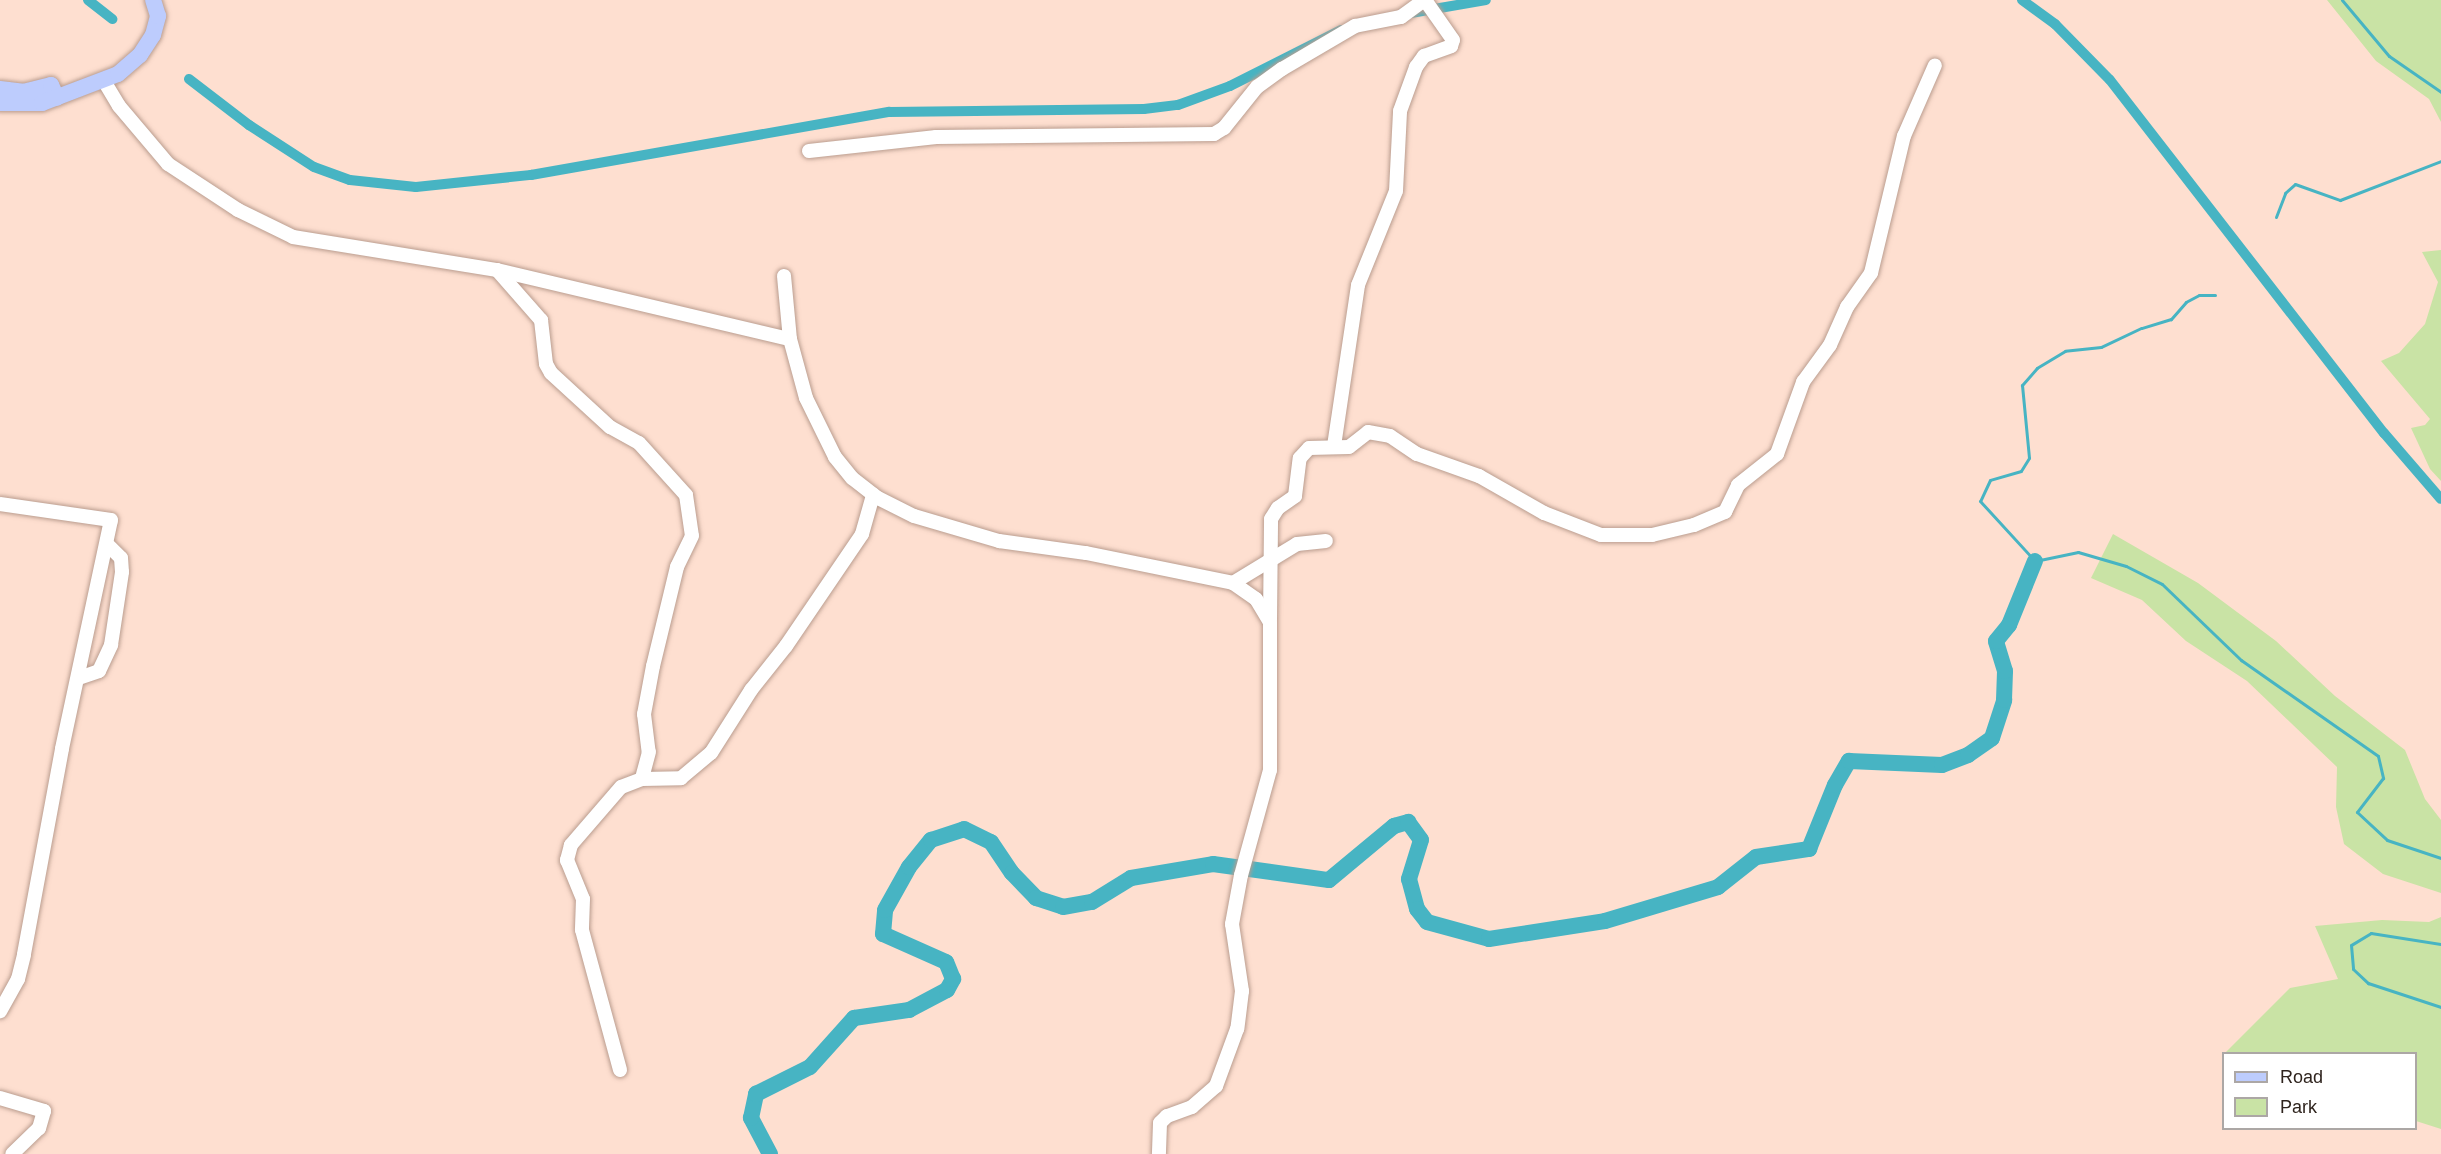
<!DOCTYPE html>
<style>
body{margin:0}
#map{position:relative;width:2441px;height:1154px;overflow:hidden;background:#fedfd0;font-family:Arial,sans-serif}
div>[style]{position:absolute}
.green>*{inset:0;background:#c9e3a5}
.stream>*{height:3px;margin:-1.5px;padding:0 1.5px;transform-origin:1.5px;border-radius:1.5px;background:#47b4c3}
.canal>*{height:10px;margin:-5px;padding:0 5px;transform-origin:5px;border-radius:5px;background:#47b4c3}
.river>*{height:16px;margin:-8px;padding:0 8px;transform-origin:8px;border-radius:8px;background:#47b4c3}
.roads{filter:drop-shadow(0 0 2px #ba9d8f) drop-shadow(0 0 2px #ba9d8f)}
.minor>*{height:14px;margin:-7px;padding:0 7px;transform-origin:7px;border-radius:7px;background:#fff}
.major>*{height:16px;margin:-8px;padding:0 8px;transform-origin:8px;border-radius:8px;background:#bdccfd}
span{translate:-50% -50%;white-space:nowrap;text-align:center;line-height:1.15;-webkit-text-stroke:4.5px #fff;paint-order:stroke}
.legend{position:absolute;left:2222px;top:1052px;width:195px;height:78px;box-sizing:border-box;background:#fff;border:2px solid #aca7a5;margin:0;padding:8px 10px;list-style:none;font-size:18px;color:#2f241e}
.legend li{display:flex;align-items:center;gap:12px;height:30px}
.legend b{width:30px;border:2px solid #aca7a5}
</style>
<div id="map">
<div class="green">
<i style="clip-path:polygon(2327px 0,2441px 0,2441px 122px,2429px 99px,2376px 61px)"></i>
<i style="clip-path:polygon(2441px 250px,2441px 481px,2430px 469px,2411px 428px,2425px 425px,2430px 419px,2381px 361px,2399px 353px,2425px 324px,2438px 282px,2422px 252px)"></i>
<i style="clip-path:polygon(2113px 534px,2198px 583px,2276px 641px,2335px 696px,2405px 750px,2425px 799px,2441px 820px,2441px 893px,2383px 874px,2344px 844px,2336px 807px,2337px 767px,2247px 681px,2186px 641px,2142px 600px,2091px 578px)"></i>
<i style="clip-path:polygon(2441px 917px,2441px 1129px,2416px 1121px,2416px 1054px,2225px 1053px,2290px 988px,2338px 979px,2315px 926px,2382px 920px,2429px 922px)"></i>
</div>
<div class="stream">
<i style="left:2342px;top:0;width:73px;rotate:50deg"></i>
<i style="left:2389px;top:56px;width:63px;rotate:34.7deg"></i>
<i style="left:2276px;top:217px;width:26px;rotate:-69deg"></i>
<i style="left:2285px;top:193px;width:13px;rotate:-42deg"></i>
<i style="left:2295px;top:184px;width:48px;rotate:19.6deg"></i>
<i style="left:2340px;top:200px;width:108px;rotate:-21.1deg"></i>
<i style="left:2215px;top:295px;width:16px;rotate:180deg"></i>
<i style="left:2199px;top:295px;width:15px;rotate:152deg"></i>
<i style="left:2186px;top:302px;width:23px;rotate:131deg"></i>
<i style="left:2171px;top:319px;width:31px;rotate:163deg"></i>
<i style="left:2141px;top:328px;width:44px;rotate:154.6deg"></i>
<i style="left:2101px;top:347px;width:36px;rotate:174deg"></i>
<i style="left:2065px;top:351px;width:33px;rotate:149deg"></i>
<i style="left:2037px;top:368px;width:23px;rotate:131deg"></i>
<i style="left:2022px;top:385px;width:73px;rotate:84.5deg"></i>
<i style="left:2029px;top:458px;width:15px;rotate:122deg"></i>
<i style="left:2021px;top:471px;width:32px;rotate:164deg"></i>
<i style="left:1990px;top:480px;width:23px;rotate:115deg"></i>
<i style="left:1980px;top:501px;width:81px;rotate:47.5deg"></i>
<i style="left:2035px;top:561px;width:44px;rotate:-11.8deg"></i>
<i style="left:2078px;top:552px;width:50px;rotate:16.3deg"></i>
<i style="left:2126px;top:566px;width:40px;rotate:26.6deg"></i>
<i style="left:2162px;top:584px;width:110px;rotate:43.9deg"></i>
<i style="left:2241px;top:660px;width:167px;rotate:35deg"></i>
<i style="left:2378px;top:756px;width:23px;rotate:77deg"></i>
<i style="left:2383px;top:778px;width:43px;rotate:127.4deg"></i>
<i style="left:2357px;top:812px;width:41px;rotate:43deg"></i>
<i style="left:2387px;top:840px;width:57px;rotate:18.4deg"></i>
<i style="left:2441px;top:944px;width:71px;rotate:-171.1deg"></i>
<i style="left:2371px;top:933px;width:23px;rotate:149deg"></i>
<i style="left:2351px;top:945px;width:24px;rotate:85deg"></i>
<i style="left:2353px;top:969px;width:21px;rotate:43deg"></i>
<i style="left:2368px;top:983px;width:77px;rotate:18.2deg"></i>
</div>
<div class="canal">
<i style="left:88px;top:0;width:31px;rotate:38deg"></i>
<i style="left:2022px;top:0;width:41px;rotate:36deg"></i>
<i style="left:2055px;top:24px;width:78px;rotate:45.5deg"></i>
<i style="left:2110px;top:80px;width:447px;rotate:52.2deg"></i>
<i style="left:2384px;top:433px;width:87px;rotate:49.2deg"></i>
<i style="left:1405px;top:14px;width:82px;rotate:-9.8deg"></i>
<i style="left:189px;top:79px;width:76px;rotate:37.5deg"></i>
<i style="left:249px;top:125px;width:77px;rotate:32.9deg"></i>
<i style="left:314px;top:167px;width:38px;rotate:20deg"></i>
<i style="left:350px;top:180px;width:66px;rotate:6.1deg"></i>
<i style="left:416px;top:187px;width:116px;rotate:-6deg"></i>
<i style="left:531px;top:175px;width:364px;rotate:-10deg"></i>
<i style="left:889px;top:112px;width:255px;rotate:-0.7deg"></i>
<i style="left:1144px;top:109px;width:34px;rotate:-7deg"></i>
<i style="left:1178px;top:105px;width:55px;rotate:-20.1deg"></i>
<i style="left:1230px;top:86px;width:124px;rotate:-26.8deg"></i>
</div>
<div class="river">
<i style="left:770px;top:1154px;width:41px;rotate:-117.8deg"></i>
<i style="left:751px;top:1118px;width:25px;rotate:-78deg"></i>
<i style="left:756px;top:1094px;width:60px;rotate:-26.6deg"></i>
<i style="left:810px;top:1067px;width:66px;rotate:-48.1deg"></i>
<i style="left:854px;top:1018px;width:56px;rotate:-8.3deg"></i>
<i style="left:909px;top:1010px;width:43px;rotate:-27.8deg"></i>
<i style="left:947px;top:990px;width:13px;rotate:-61deg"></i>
<i style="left:953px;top:979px;width:18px;rotate:-112deg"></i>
<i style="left:946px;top:962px;width:69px;rotate:-156deg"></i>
<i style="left:883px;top:934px;width:24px;rotate:-85deg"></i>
<i style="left:885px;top:910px;width:49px;rotate:-60.8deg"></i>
<i style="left:909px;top:867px;width:35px;rotate:-51deg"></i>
<i style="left:931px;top:840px;width:35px;rotate:-18deg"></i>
<i style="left:964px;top:829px;width:30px;rotate:26deg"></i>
<i style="left:991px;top:842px;width:37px;rotate:56deg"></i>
<i style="left:1012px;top:873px;width:35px;rotate:46deg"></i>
<i style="left:1036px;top:898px;width:28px;rotate:18deg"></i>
<i style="left:1063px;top:907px;width:29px;rotate:-10deg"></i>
<i style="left:1092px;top:902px;width:46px;rotate:-31.6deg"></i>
<i style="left:1131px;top:878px;width:83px;rotate:-9.7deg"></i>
<i style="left:1213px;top:864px;width:117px;rotate:7.9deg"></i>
<i style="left:1329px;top:880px;width:85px;rotate:-39.7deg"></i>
<i style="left:1394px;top:826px;width:15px;rotate:-16deg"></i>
<i style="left:1408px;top:822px;width:22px;rotate:54deg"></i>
<i style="left:1421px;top:840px;width:41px;rotate:107.1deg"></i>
<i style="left:1409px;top:879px;width:31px;rotate:75deg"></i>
<i style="left:1417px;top:909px;width:16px;rotate:52deg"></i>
<i style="left:1427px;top:922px;width:64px;rotate:15.3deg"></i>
<i style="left:1489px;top:939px;width:117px;rotate:-8.8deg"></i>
<i style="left:1605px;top:921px;width:118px;rotate:-16.7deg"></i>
<i style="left:1718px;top:887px;width:48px;rotate:-38.3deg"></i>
<i style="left:1756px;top:857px;width:54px;rotate:-8.6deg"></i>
<i style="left:1809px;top:849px;width:69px;rotate:-67.9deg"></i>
<i style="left:1835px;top:785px;width:28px;rotate:-60deg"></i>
<i style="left:1849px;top:761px;width:93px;rotate:2.5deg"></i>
<i style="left:1942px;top:765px;width:28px;rotate:-21deg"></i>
<i style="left:1968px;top:755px;width:29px;rotate:-35deg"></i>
<i style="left:1992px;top:738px;width:40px;rotate:-72deg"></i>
<i style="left:2004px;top:700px;width:29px;rotate:-88deg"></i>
<i style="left:2005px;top:671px;width:31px;rotate:-107deg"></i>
<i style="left:1996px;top:641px;width:21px;rotate:-51deg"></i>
<i style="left:2009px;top:625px;width:69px;rotate:-67.9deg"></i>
</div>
<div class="roads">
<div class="minor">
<i style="left:104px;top:81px;width:29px;rotate:59deg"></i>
<i style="left:119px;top:106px;width:76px;rotate:49.8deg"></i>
<i style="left:168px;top:164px;width:84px;rotate:33.3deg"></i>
<i style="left:238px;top:210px;width:61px;rotate:26.1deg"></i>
<i style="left:293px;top:237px;width:207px;rotate:9.2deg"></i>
<i style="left:497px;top:270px;width:301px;rotate:13.3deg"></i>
<i style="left:809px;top:151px;width:128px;rotate:-6.3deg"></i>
<i style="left:936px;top:137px;width:278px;rotate:-0.6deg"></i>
<i style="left:1214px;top:134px;width:12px;rotate:-31deg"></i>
<i style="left:1224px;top:128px;width:53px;rotate:-51.2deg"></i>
<i style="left:1257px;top:87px;width:31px;rotate:-36deg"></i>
<i style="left:1282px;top:69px;width:85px;rotate:-30.5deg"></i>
<i style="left:1355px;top:26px;width:47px;rotate:-11.1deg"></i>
<i style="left:1401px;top:17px;width:29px;rotate:-36deg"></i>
<i style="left:497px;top:270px;width:67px;rotate:48.7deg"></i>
<i style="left:541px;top:320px;width:44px;rotate:83.5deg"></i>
<i style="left:546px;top:364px;width:10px;rotate:61deg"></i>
<i style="left:551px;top:373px;width:80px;rotate:42.5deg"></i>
<i style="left:610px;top:427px;width:33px;rotate:29deg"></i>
<i style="left:639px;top:443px;width:70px;rotate:47.9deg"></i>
<i style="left:686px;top:495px;width:41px;rotate:81.7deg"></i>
<i style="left:692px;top:536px;width:34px;rotate:116deg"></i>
<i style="left:677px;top:567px;width:102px;rotate:103.6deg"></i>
<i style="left:653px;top:666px;width:49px;rotate:100.6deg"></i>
<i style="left:644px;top:714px;width:38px;rotate:83deg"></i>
<i style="left:649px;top:752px;width:28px;rotate:105deg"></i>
<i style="left:642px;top:779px;width:22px;rotate:159deg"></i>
<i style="left:621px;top:787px;width:77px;rotate:130.8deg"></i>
<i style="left:571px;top:845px;width:16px;rotate:105deg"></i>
<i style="left:567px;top:860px;width:42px;rotate:67.7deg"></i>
<i style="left:583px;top:899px;width:31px;rotate:92deg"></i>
<i style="left:582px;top:930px;width:145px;rotate:74.8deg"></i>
<i style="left:784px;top:276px;width:63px;rotate:84.6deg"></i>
<i style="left:790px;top:339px;width:61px;rotate:74.8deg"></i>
<i style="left:806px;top:398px;width:66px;rotate:63.8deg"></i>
<i style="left:835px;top:457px;width:27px;rotate:51deg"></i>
<i style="left:852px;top:478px;width:33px;rotate:38deg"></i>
<i style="left:878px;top:498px;width:40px;rotate:26.6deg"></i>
<i style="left:914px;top:516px;width:89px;rotate:16.4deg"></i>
<i style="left:999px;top:541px;width:88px;rotate:7.9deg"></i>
<i style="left:1086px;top:553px;width:150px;rotate:11.5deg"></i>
<i style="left:1233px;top:583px;width:28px;rotate:35deg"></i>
<i style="left:1256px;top:599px;width:27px;rotate:59deg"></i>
<i style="left:1270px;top:622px;width:148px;rotate:90deg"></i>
<i style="left:1270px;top:770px;width:109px;rotate:105.4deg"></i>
<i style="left:1241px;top:875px;width:50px;rotate:100.4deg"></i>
<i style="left:1232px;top:924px;width:68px;rotate:81.5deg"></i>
<i style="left:1242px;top:991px;width:38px;rotate:97deg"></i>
<i style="left:1237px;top:1029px;width:61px;rotate:110.2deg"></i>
<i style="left:1216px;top:1086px;width:32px;rotate:139deg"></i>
<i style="left:1192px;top:1107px;width:27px;rotate:160deg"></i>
<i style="left:1167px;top:1116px;width:10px;rotate:135deg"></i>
<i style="left:1160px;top:1123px;width:31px;rotate:92deg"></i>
<i style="left:1334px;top:446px;width:163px;rotate:-81.5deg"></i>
<i style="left:1358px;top:285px;width:101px;rotate:-68deg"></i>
<i style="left:1396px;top:191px;width:80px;rotate:-87.1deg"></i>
<i style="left:1400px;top:111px;width:47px;rotate:-70deg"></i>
<i style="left:1416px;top:67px;width:14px;rotate:-54deg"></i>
<i style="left:1424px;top:56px;width:29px;rotate:-20deg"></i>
<i style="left:1451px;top:46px;width:6px;rotate:-72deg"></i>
<i style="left:1453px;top:40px;width:49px;rotate:-125deg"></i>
<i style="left:0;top:504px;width:112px;rotate:8.2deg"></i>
<i style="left:111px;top:520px;width:234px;rotate:102.1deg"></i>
<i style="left:62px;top:749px;width:209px;rotate:100.5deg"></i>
<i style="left:24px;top:955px;width:25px;rotate:104deg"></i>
<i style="left:18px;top:979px;width:37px;rotate:119deg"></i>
<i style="left:1233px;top:583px;width:75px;rotate:-31.4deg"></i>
<i style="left:1297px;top:544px;width:29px;rotate:-6deg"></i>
<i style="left:1270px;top:620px;width:101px;rotate:-89.4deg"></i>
<i style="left:1271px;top:519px;width:13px;rotate:-58deg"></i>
<i style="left:1278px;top:508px;width:21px;rotate:-35deg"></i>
<i style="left:1295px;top:496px;width:38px;rotate:-83deg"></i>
<i style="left:1300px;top:458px;width:13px;rotate:-48deg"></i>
<i style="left:1309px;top:448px;width:40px;rotate:-1.4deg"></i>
<i style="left:1349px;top:447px;width:24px;rotate:-38deg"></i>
<i style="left:1368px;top:432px;width:22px;rotate:10deg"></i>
<i style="left:1390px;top:436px;width:32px;rotate:34deg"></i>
<i style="left:1417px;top:454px;width:66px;rotate:19.5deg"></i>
<i style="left:1479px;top:476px;width:75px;rotate:29.6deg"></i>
<i style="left:1544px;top:513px;width:61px;rotate:21.1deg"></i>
<i style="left:1601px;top:535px;width:51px"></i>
<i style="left:1652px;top:535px;width:43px;rotate:-13.4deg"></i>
<i style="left:1694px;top:525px;width:34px;rotate:-23deg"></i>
<i style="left:1725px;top:512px;width:30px;rotate:-64deg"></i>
<i style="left:1738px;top:485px;width:50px;rotate:-38.5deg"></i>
<i style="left:1777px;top:454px;width:77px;rotate:-70.1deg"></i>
<i style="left:1803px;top:382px;width:46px;rotate:-53.9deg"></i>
<i style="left:1830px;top:345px;width:42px;rotate:-65.9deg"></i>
<i style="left:1847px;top:307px;width:42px;rotate:-54.8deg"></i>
<i style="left:1871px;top:273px;width:141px;rotate:-76.5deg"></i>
<i style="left:1904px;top:136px;width:77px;rotate:-66.4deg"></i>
<i style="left:79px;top:678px;width:21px;rotate:-19deg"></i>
<i style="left:99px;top:671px;width:29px;rotate:-65deg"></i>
<i style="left:111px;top:645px;width:74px;rotate:-81.4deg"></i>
<i style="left:122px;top:572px;width:14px;rotate:-94deg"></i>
<i style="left:121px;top:558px;width:20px;rotate:-135deg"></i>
<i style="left:642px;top:779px;width:39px;rotate:-1deg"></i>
<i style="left:681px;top:778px;width:39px;rotate:-40deg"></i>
<i style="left:711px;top:753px;width:75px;rotate:-57.6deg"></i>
<i style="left:751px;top:690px;width:56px;rotate:-51.5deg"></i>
<i style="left:786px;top:646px;width:135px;rotate:-55.8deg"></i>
<i style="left:862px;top:534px;width:41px;rotate:-74.2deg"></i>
<i style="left:0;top:1098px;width:46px;rotate:16.5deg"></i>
<i style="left:44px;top:1111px;width:18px;rotate:106deg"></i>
<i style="left:39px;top:1128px;width:37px;rotate:136deg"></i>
</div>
<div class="major">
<i style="left:0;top:89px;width:23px;rotate:7deg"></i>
<i style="left:23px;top:92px;width:29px;rotate:-14deg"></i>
<i style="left:51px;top:85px;width:14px;rotate:65deg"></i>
<i style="left:0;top:103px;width:42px"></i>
<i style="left:42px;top:103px;width:81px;rotate:-20.9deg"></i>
<i style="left:118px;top:74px;width:29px;rotate:-41deg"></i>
<i style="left:140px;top:55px;width:24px;rotate:-57deg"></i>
<i style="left:153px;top:35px;width:20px;rotate:-75deg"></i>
<i style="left:158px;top:16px;width:17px;rotate:-107deg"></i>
</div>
</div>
<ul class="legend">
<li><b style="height:8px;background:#bdccfd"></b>Road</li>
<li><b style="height:16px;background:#c9e3a5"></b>Park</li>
</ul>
</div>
